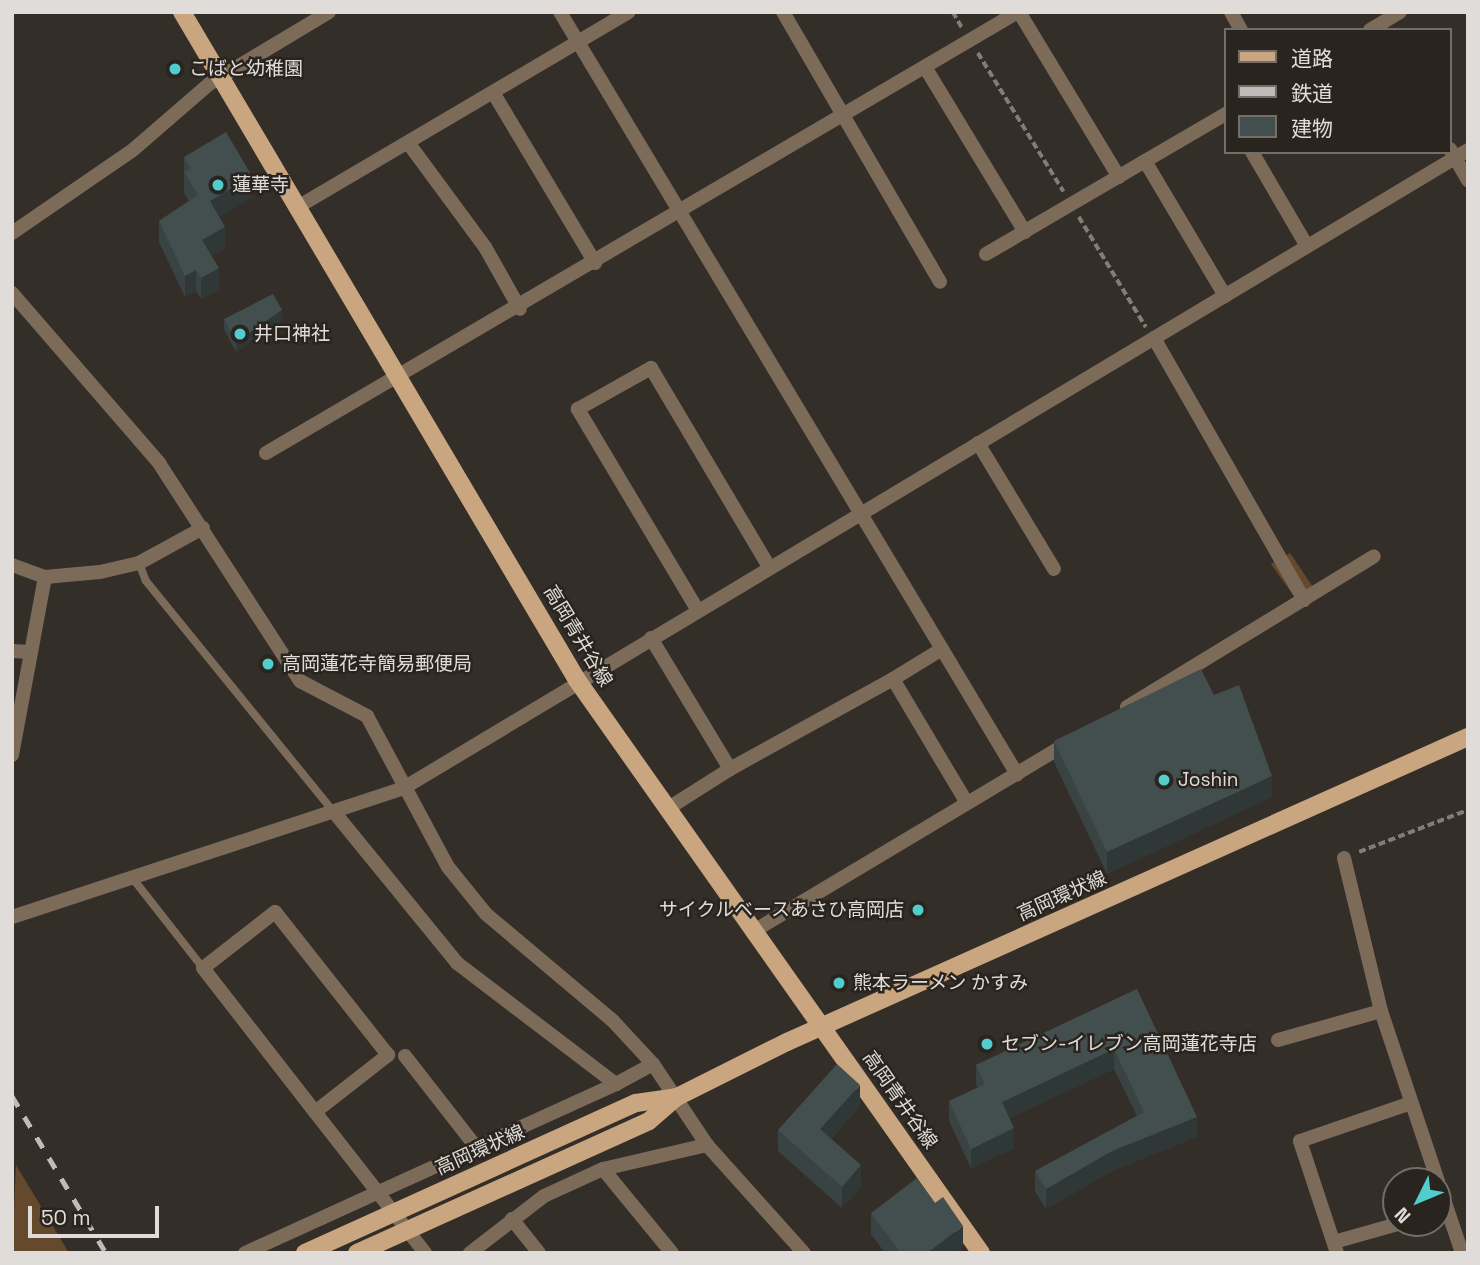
<!DOCTYPE html>
<meta charset="utf-8">
<style>
body{margin:0}
#map{position:relative;width:1480px;height:1265px;overflow:hidden;background:#342e28;font-family:"Space Grotesk","Noto Sans JP",sans-serif}
div>[style]{position:absolute}
.green>*{inset:0;background:#64492d}
.path>*{height:3.5px;margin-top:-1.75px;transform-origin:0;background:repeating-linear-gradient(90deg,#827d78 0 7px,transparent 0 10.5px)}
.lane>*{height:8px;margin:-4px;padding:0 4px;transform-origin:4px;border-radius:4px;background:#7d6b59}
.street>*{height:14px;margin:-7px;padding:0 7px;transform-origin:7px;border-radius:7px;background:#7d6b59}
.primary>*{height:18px;margin:-9px;padding:0 9px;transform-origin:9px;border-radius:9px;background:#caa680}
.rail>*{height:5px;margin-top:-2.5px;transform-origin:0;background:repeating-linear-gradient(90deg,#c0bbb8 0 12px,transparent 0 24px)}
.primary-bridge>*{height:18px;margin:-9px;padding:0 9px;transform-origin:9px;border-radius:9px;background:#caa680}
.wall>*{inset:0;background:#3a4343}
.shaded-wall>*{inset:0;background:#2f3737}
.building>*{inset:0;background:#434e4e}
.dots>*{width:19px;height:19px;translate:-50% -50%;box-sizing:border-box;border:4px solid #2a241e;border-radius:50%}
span{translate:-50% -50%;white-space:nowrap;text-align:center;line-height:1.15;-webkit-text-stroke:5px #2a241e;paint-order:stroke}
.poi-label{font-size:19px;color:#e0dcd9}
.left{translate:0 -50%;text-align:left}
.right{translate:-100% -50%;text-align:right}
.street-label{font-size:19px;color:#e0dcd9}
.frame{position:absolute;inset:0;border:14px solid #e0dcd9;pointer-events:none}
.legend{position:absolute;left:1224px;top:28px;width:228px;height:126px;box-sizing:border-box;background:#2a241e;border:2px solid #736e69;margin:0;padding:9px 12px;list-style:none;font-size:21px;color:#e0dcd9}
.legend li{display:flex;align-items:center;gap:14px;height:35px}
.legend b{width:35px;border:2px solid #736e69}
.north{position:absolute;left:1382px;top:1167px;width:70px;height:70px;box-sizing:border-box;background:#2a241e;border:2px solid #736e69;border-radius:50%;rotate:227deg;font-size:19px;font-weight:700;line-height:28px;text-align:center;color:#e0dcd9}
.north::after{content:'';display:block;margin:auto;width:24px;height:32px;background:#52cdce;clip-path:polygon(50% 0,100% 100%,50% 72%,0 100%)}
.scale{position:absolute;left:28px;top:1206px;width:131px;height:32px;box-sizing:border-box;border:4px solid #e0dcd9;border-top:0;padding-left:9px;font-size:21px;line-height:24px;white-space:nowrap;color:#e0dcd9;-webkit-text-stroke:5px #2a241e;paint-order:stroke}
</style>
<div id="map">
<div class="green">
<i style="clip-path:polygon(1290px 553px,1313px 587px,1296px 599px,1271px 564px)"></i>
<i style="clip-path:polygon(16px 1165px,69px 1253px,12px 1253px)"></i>
</div>
<div class="path">
<i style="left:953px;top:12px;width:20px;rotate:60deg"></i>
<i style="left:978px;top:53px;width:163px;rotate:58.3deg"></i>
<i style="left:1079px;top:217px;width:129px;rotate:58.7deg"></i>
<i style="left:1359px;top:852px;width:117px;rotate:-21.1deg"></i>
</div>
<div class="lane">
<i style="left:139px;top:563px;width:19px;rotate:69deg"></i>
<i style="left:146px;top:581px;width:298px;rotate:50.9deg"></i>
<i style="left:134px;top:880px;width:112px;rotate:51.9deg"></i>
</div>
<div class="street">
<i style="left:560px;top:12px;width:889px;rotate:59.05deg"></i>
<i style="left:783px;top:12px;width:312px;rotate:59.8deg"></i>
<i style="left:1019px;top:12px;width:193px;rotate:58.8deg"></i>
<i style="left:1231px;top:12px;width:21px;rotate:61deg"></i>
<i style="left:1370px;top:30px;width:35px;rotate:-31deg"></i>
<i style="left:925px;top:67px;width:193px;rotate:58.8deg"></i>
<i style="left:494px;top:94px;width:197px;rotate:59.1deg"></i>
<i style="left:409px;top:144px;width:128px;rotate:53.6deg"></i>
<i style="left:485px;top:247px;width:71px;rotate:60.6deg"></i>
<i style="left:1450px;top:149px;width:36px;rotate:60deg"></i>
<i style="left:1252px;top:152px;width:109px;rotate:59.7deg"></i>
<i style="left:1145px;top:161px;width:157px;rotate:59.3deg"></i>
<i style="left:301px;top:205px;width:380px;rotate:-30.5deg"></i>
<i style="left:12px;top:233px;width:148px;rotate:-34.5deg"></i>
<i style="left:134px;top:149px;width:99px;rotate:-40.9deg"></i>
<i style="left:209px;top:84px;width:140px;rotate:-31deg"></i>
<i style="left:986px;top:254px;width:278px;rotate:-30.3deg"></i>
<i style="left:12px;top:293px;width:225px;rotate:49.1deg"></i>
<i style="left:159px;top:463px;width:260px;rotate:57.1deg"></i>
<i style="left:300px;top:681px;width:76px;rotate:27.6deg"></i>
<i style="left:367px;top:716px;width:171px;rotate:61.8deg"></i>
<i style="left:448px;top:867px;width:60px;rotate:51deg"></i>
<i style="left:486px;top:914px;width:166px;rotate:40.1deg"></i>
<i style="left:613px;top:1021px;width:59px;rotate:47.1deg"></i>
<i style="left:653px;top:1064px;width:97px;rotate:56.3deg"></i>
<i style="left:707px;top:1145px;width:145px;rotate:48.1deg"></i>
<i style="left:1154px;top:338px;width:302px;rotate:60.2deg"></i>
<i style="left:978px;top:443px;width:147px;rotate:58.9deg"></i>
<i style="left:266px;top:453px;width:872px;rotate:-30.39deg"></i>
<i style="left:12px;top:565px;width:35px;rotate:20deg"></i>
<i style="left:45px;top:577px;width:55px;rotate:-5.2deg"></i>
<i style="left:100px;top:572px;width:40px;rotate:-13deg"></i>
<i style="left:139px;top:563px;width:73px;rotate:-28.7deg"></i>
<i style="left:697px;top:609px;width:233px;rotate:-120.8deg"></i>
<i style="left:578px;top:409px;width:84px;rotate:-29.3deg"></i>
<i style="left:651px;top:368px;width:231px;rotate:59.3deg"></i>
<i style="left:651px;top:638px;width:153px;rotate:58.9deg"></i>
<i style="left:730px;top:769px;width:186px;rotate:-28.9deg"></i>
<i style="left:942px;top:649px;width:57px;rotate:148.5deg"></i>
<i style="left:893px;top:679px;width:144px;rotate:59.2deg"></i>
<i style="left:12px;top:651px;width:18px;rotate:3deg"></i>
<i style="left:1127px;top:707px;width:289px;rotate:-31.4deg"></i>
<i style="left:12px;top:755px;width:181px;rotate:-79.5deg"></i>
<i style="left:667px;top:809px;width:75px;rotate:-32.4deg"></i>
<i style="left:334px;top:812px;width:195px;rotate:50.8deg"></i>
<i style="left:457px;top:963px;width:200px;rotate:37.3deg"></i>
<i style="left:616px;top:1084px;width:42px;rotate:-28.4deg"></i>
<i style="left:1344px;top:858px;width:157px;rotate:76.4deg"></i>
<i style="left:1381px;top:1011px;width:179px;rotate:71.5deg"></i>
<i style="left:12px;top:917px;width:410px;rotate:-18.2deg"></i>
<i style="left:402px;top:789px;width:1243px;rotate:-30.94deg"></i>
<i style="left:752px;top:932px;width:372px;rotate:-30.9deg"></i>
<i style="left:1278px;top:1040px;width:107px;rotate:-15.7deg"></i>
<i style="left:405px;top:1056px;width:117px;rotate:52deg"></i>
<i style="left:315px;top:1112px;width:93px;rotate:-38deg"></i>
<i style="left:388px;top:1055px;width:182px;rotate:-128.3deg"></i>
<i style="left:275px;top:912px;width:91px;rotate:142.1deg"></i>
<i style="left:203px;top:968px;width:182px;rotate:52.1deg"></i>
<i style="left:315px;top:1112px;width:179px;rotate:52deg"></i>
<i style="left:603px;top:1169px;width:109px;rotate:50.6deg"></i>
<i style="left:1438px;top:1182px;width:75px;rotate:71.3deg"></i>
<i style="left:512px;top:1219px;width:43px;rotate:51.5deg"></i>
<i style="left:1334px;top:1242px;width:70px;rotate:-15.8deg"></i>
<i style="left:245px;top:1253px;width:408px;rotate:-24.5deg"></i>
<i style="left:470px;top:1253px;width:93px;rotate:-37.6deg"></i>
<i style="left:544px;top:1196px;width:65px;rotate:-24.6deg"></i>
<i style="left:603px;top:1169px;width:107px;rotate:-13deg"></i>
<i style="left:1337px;top:1253px;width:118px;rotate:-108.3deg"></i>
<i style="left:1300px;top:1141px;width:117px;rotate:-18.9deg"></i>
</div>
<div class="primary">
<i style="left:182px;top:12px;width:776px;rotate:59.4deg"></i>
<i style="left:577px;top:680px;width:701px;rotate:54.81deg"></i>
<i style="left:636px;top:1103px;width:41px;rotate:-8.3deg"></i>
<i style="left:649px;top:1121px;width:37px;rotate:-41deg"></i>
<i style="left:677px;top:1097px;width:123px;rotate:-26.6deg"></i>
<i style="left:787px;top:1042px;width:746px;rotate:-24.13deg"></i>
</div>
<div class="rail">
<i style="left:12px;top:1096px;width:183px;rotate:59.1deg"></i>
</div>
<div class="primary-bridge">
<i style="left:305px;top:1253px;width:363px;rotate:-24.4deg"></i>
<i style="left:357px;top:1253px;width:320px;rotate:-24.3deg"></i>
</div>
<div class="wall">
<i style="clip-path:polygon(184px 157px,252px 197px,219px 217px,225px 248px,212px 256px,219px 290px,201px 299px,196px 291px,185px 297px,159px 242px,159px 221px,189px 201px,184px 193px)"></i>
<i style="clip-path:polygon(224px 319px,282px 321px,236px 352px,224px 329px)"></i>
<i style="clip-path:polygon(1214px 695px,1272px 797px,1107px 874px,1054px 762px,1054px 741px)"></i>
<i style="clip-path:polygon(1137px 989px,1197px 1137px,1112px 1171px,1046px 1209px,1035px 1191px,1035px 1171px,1137px 1116px,1114px 1069px,1010px 1118px,1014px 1148px,971px 1168px,949px 1121px,949px 1101px,978px 1088px,976px 1085px,976px 1065px)"></i>
<i style="clip-path:polygon(860px 1106px,831px 1139px,861px 1187px,842px 1208px,778px 1151px,778px 1130px)"></i>
<i style="clip-path:polygon(871px 1213px,963px 1247px,956px 1253px,885px 1253px,871px 1234px)"></i>
</div>
<div class="shaded-wall">
<i style="clip-path:polygon(252px 176px,252px 197px,210px 222px,210px 201px)"></i>
<i style="clip-path:polygon(225px 227px,225px 248px,202px 262px,202px 240px)"></i>
<i style="clip-path:polygon(219px 268px,219px 290px,201px 299px,201px 278px)"></i>
<i style="clip-path:polygon(196px 270px,196px 291px,185px 297px,185px 276px)"></i>
<i style="clip-path:polygon(282px 310px,282px 321px,236px 352px,236px 342px)"></i>
<i style="clip-path:polygon(1272px 776px,1272px 797px,1107px 874px,1107px 852px)"></i>
<i style="clip-path:polygon(1114px 1049px,1114px 1069px,1002px 1122px,1002px 1102px)"></i>
<i style="clip-path:polygon(860px 1085px,860px 1106px,820px 1151px,820px 1129px)"></i>
<i style="clip-path:polygon(1197px 1117px,1197px 1137px,1112px 1171px,1046px 1209px,1046px 1189px,1112px 1151px)"></i>
<i style="clip-path:polygon(1014px 1128px,1014px 1148px,971px 1168px,971px 1149px)"></i>
<i style="clip-path:polygon(861px 1165px,861px 1187px,842px 1208px,842px 1187px)"></i>
<i style="clip-path:polygon(963px 1226px,963px 1247px,956px 1253px,927px 1253px)"></i>
</div>
<div class="building">
<i style="clip-path:polygon(226px 132px,252px 176px,210px 201px,225px 227px,202px 240px,219px 268px,201px 278px,196px 270px,185px 276px,159px 221px,198px 195px,184px 172px,191px 168px,184px 157px)"></i>
<i style="clip-path:polygon(273px 294px,282px 310px,236px 342px,224px 319px)"></i>
<i style="clip-path:polygon(1201px 669px,1214px 695px,1239px 685px,1272px 776px,1107px 852px,1054px 741px)"></i>
<i style="clip-path:polygon(1137px 989px,1197px 1117px,1112px 1151px,1046px 1189px,1035px 1171px,1144px 1112px,1114px 1049px,1002px 1102px,1014px 1128px,971px 1149px,949px 1101px,985px 1084px,976px 1065px)"></i>
<i style="clip-path:polygon(837px 1064px,860px 1085px,820px 1129px,861px 1165px,842px 1187px,778px 1130px)"></i>
<i style="clip-path:polygon(917px 1178px,935px 1203px,943px 1197px,963px 1226px,927px 1253px,901px 1253px,871px 1213px)"></i>
</div>
<div class="dots">
<i style="left:175px;top:69px;background:#52cdce"></i>
<i style="left:218px;top:185px;background:#52cdce"></i>
<i style="left:240px;top:334px;background:#52cdce"></i>
<i style="left:268px;top:664px;background:#52cdce"></i>
<i style="left:1164px;top:780px;background:#52cdce"></i>
<i style="left:918px;top:910px;background:#52cdce"></i>
<i style="left:839px;top:983px;background:#52cdce"></i>
<i style="left:987px;top:1044px;background:#52cdce"></i>
</div>
<div class="poi-label">
<span class="left" style="left:189px;top:69px">こばと幼稚園</span>
<span class="left" style="left:232px;top:185px">蓮華寺</span>
<span class="left" style="left:254px;top:334px">井口神社</span>
<span class="left" style="left:282px;top:664px">高岡蓮花寺簡易郵便局</span>
<span class="left" style="left:1178px;top:780px">Joshin</span>
<span class="right" style="left:904px;top:910px">サイクルベースあさひ高岡店</span>
<span class="left" style="left:853px;top:983px">熊本ラーメン かすみ</span>
<span class="left" style="left:1001px;top:1044px">セブン-イレブン高岡蓮花寺店</span>
</div>
<div class="street-label">
<span style="left:578px;top:636px;rotate:59deg">高岡青井谷線</span>
<span style="left:1062px;top:896px;rotate:-24deg">高岡環状線</span>
<span style="left:900px;top:1100px;rotate:55deg">高岡青井谷線</span>
<span style="left:480px;top:1150px;rotate:-24deg">高岡環状線</span>
</div>
<div class="frame"></div>
<ul class="legend">
<li><b style="height:9px;background:#caa680"></b>道路</li>
<li><b style="height:9px;background:#c0bbb8"></b>鉄道</li>
<li><b style="height:19px;background:#434e4e"></b>建物</li>
</ul>
<div class="north">N</div>
<div class="scale">50 m</div>
</div>
